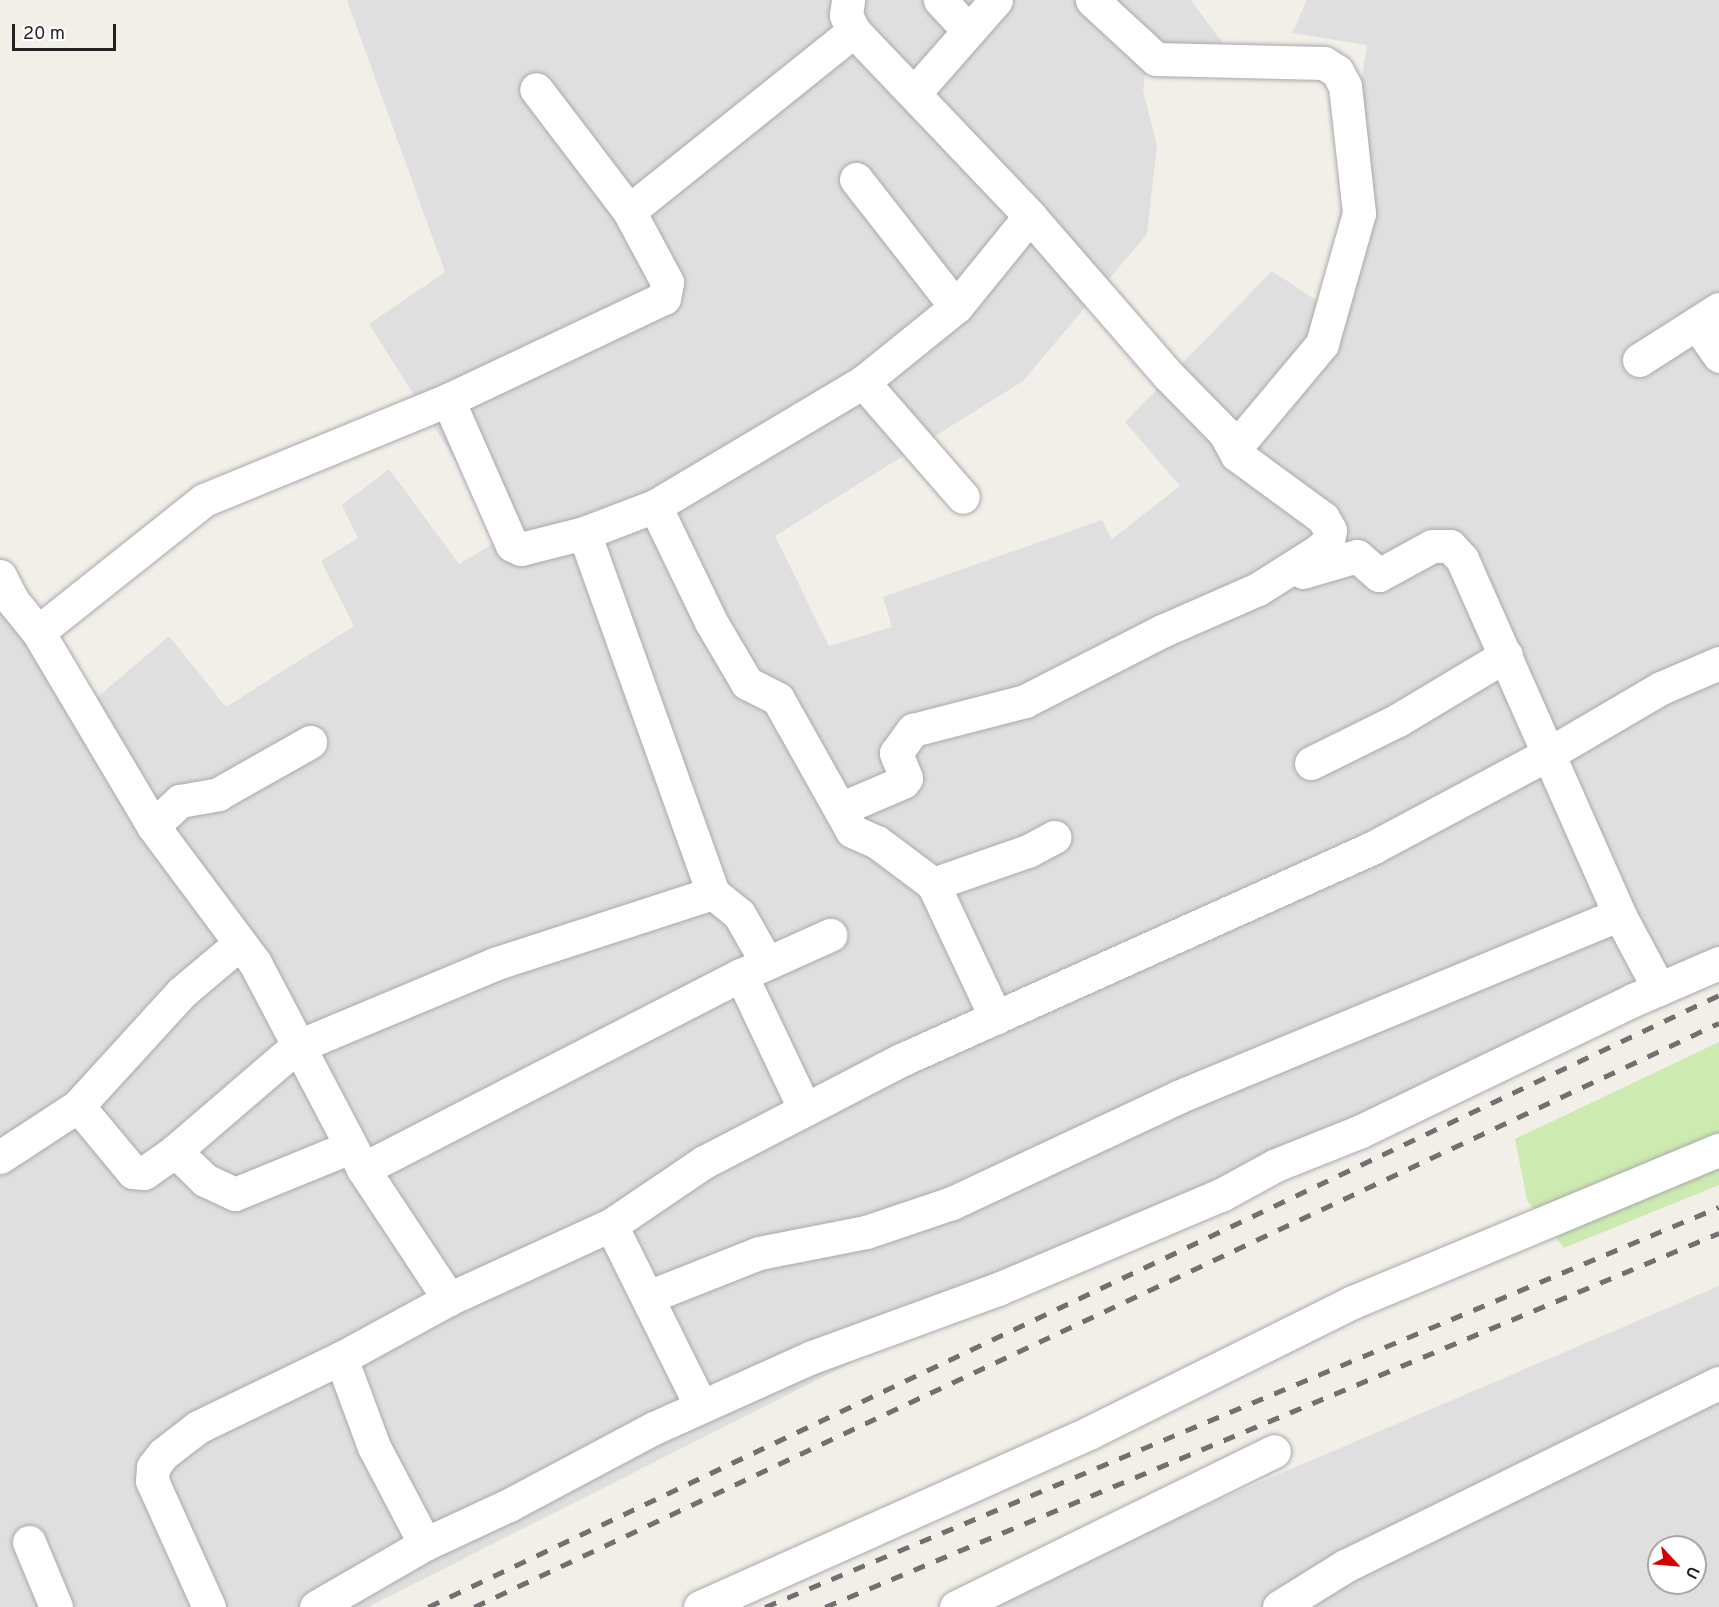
<!DOCTYPE html>
<style>
body{margin:0}
#map{position:relative;width:1719px;height:1607px;overflow:hidden;background:#f2efe9;font-family:Overpass,sans-serif}
div>[style]{position:absolute}
.residential>*{inset:0;background:#e0dfdf}
.grass>*{inset:0;background:#cdebb0}
.roads{filter:drop-shadow(0 0 2px #a9a9a9) drop-shadow(0 0 2px #a9a9a9)}
.street>*{height:33px;margin:-16.5px;padding:0 16.5px;transform-origin:16.5px;border-radius:16.5px;background:#fff}
.rail>*{height:4.5px;margin-top:-2.25px;transform-origin:0;background:repeating-linear-gradient(90deg,#707070 0 12px,transparent 0 24px)}
span{translate:-50% -50%;white-space:nowrap;text-align:center;line-height:1.15;-webkit-text-stroke:5px #fff;paint-order:stroke}
.north{position:absolute;left:1647px;top:1535px;width:60px;height:60px;box-sizing:border-box;background:#fff;border:2px solid #a7a7a7;border-radius:50%;rotate:116deg;font-size:16px;font-weight:700;line-height:24px;text-align:center;color:#222}
.north::after{content:'';display:block;margin:auto;width:21px;height:27px;background:#d40000;clip-path:polygon(50% 0,100% 100%,50% 72%,0 100%)}
.scale{position:absolute;left:12px;top:24px;width:104px;height:27px;box-sizing:border-box;border:3px solid #222;border-top:0;padding-left:8px;font-size:18px;line-height:21px;white-space:nowrap;color:#222;-webkit-text-stroke:4px #fff;paint-order:stroke}
</style>
<div id="map">
<div class="residential">
<i style="clip-path:polygon(347px 0,1191px 0,1224px 45px,1145px 75px,1143px 91px,1157px 146px,1147px 234px,1023px 381px,775px 536px,829px 646px,892px 627px,883px 597px,1102px 520px,1112px 539px,1180px 486px,1125px 422px,1272px 271px,1325px 306px,1367px 45px,1292px 33px,1307px 0,1719px 0,1719px 958px,1185px 1194px,368px 1607px,0 1607px,0 609px,88px 705px,169px 636px,226px 707px,354px 626px,321px 561px,358px 538px,342px 505px,389px 469px,459px 564px,504px 537px,369px 324px,445px 272px)"></i>
<i style="clip-path:polygon(evenodd,1719px 1286px,1719px 1607px,968px 1607px,1719px 1286px,1659px 1547px,1695px 1547px,1695px 1583px,1659px 1583px,1659px 1547px)"></i>
</div>
<div class="grass">
<i style="clip-path:polygon(1719px 1042px,1719px 1185px,1564px 1248px,1527px 1200px,1515px 1139px)"></i>
</div>
<div class="roads">
<div class="street">
<i style="left:940px;top:0;width:42px;rotate:46.9deg"></i>
<i style="left:1092px;top:0;width:87px;rotate:42.7deg"></i>
<i style="left:1156px;top:59px;width:168px;rotate:1.4deg"></i>
<i style="left:1324px;top:63px;width:15px;rotate:32deg"></i>
<i style="left:1337px;top:71px;width:17px;rotate:62deg"></i>
<i style="left:1345px;top:86px;width:128px;rotate:83.7deg"></i>
<i style="left:1359px;top:213px;width:136px;rotate:105.8deg"></i>
<i style="left:1322px;top:344px;width:134px;rotate:129.9deg"></i>
<i style="left:916px;top:91px;width:121px;rotate:-48.7deg"></i>
<i style="left:856px;top:179px;width:162px;rotate:52deg"></i>
<i style="left:629px;top:211px;width:288px;rotate:-38.7deg"></i>
<i style="left:854px;top:31px;width:18px;rotate:-117deg"></i>
<i style="left:846px;top:15px;width:15px;rotate:-82deg"></i>
<i style="left:1697px;top:324px;width:39px;rotate:55deg"></i>
<i style="left:1639px;top:360px;width:95px;rotate:-32.5deg"></i>
<i style="left:863px;top:382px;width:119px;rotate:-38.9deg"></i>
<i style="left:956px;top:307px;width:117px;rotate:-50.9deg"></i>
<i style="left:448px;top:400px;width:158px;rotate:66.2deg"></i>
<i style="left:512px;top:545px;width:10px;rotate:24deg"></i>
<i style="left:521px;top:549px;width:65px;rotate:-14.3deg"></i>
<i style="left:655px;top:506px;width:129px;rotate:64.2deg"></i>
<i style="left:711px;top:622px;width:71px;rotate:59.5deg"></i>
<i style="left:747px;top:683px;width:35px;rotate:27deg"></i>
<i style="left:778px;top:699px;width:151px;rotate:60.7deg"></i>
<i style="left:852px;top:831px;width:27px;rotate:24deg"></i>
<i style="left:877px;top:842px;width:70px;rotate:36.9deg"></i>
<i style="left:933px;top:884px;width:148px;rotate:64.8deg"></i>
<i style="left:1303px;top:572px;width:56px;rotate:-16.5deg"></i>
<i style="left:1357px;top:556px;width:29px;rotate:41deg"></i>
<i style="left:1379px;top:575px;width:60px;rotate:-28.7deg"></i>
<i style="left:1432px;top:546px;width:18px"></i>
<i style="left:1450px;top:546px;width:18px;rotate:47deg"></i>
<i style="left:1462px;top:559px;width:388px;rotate:66.1deg"></i>
<i style="left:1619px;top:914px;width:85px;rotate:61.9deg"></i>
<i style="left:0;top:576px;width:27px;rotate:63deg"></i>
<i style="left:12px;top:600px;width:41px;rotate:50.9deg"></i>
<i style="left:38px;top:632px;width:226px;rotate:59.3deg"></i>
<i style="left:153px;top:826px;width:171px;rotate:53.3deg"></i>
<i style="left:255px;top:963px;width:233px;rotate:62.3deg"></i>
<i style="left:363px;top:1169px;width:156px;rotate:56.5deg"></i>
<i style="left:38px;top:632px;width:212px;rotate:-38.5deg"></i>
<i style="left:204px;top:500px;width:264px;rotate:-22.3deg"></i>
<i style="left:448px;top:400px;width:239px;rotate:-25.3deg"></i>
<i style="left:664px;top:298px;width:16px;rotate:-79deg"></i>
<i style="left:667px;top:282px;width:81px;rotate:-118.2deg"></i>
<i style="left:629px;top:211px;width:153px;rotate:-127.3deg"></i>
<i style="left:1311px;top:763px;width:97px;rotate:-26.3deg"></i>
<i style="left:1398px;top:720px;width:126px;rotate:-31deg"></i>
<i style="left:840px;top:809px;width:69px;rotate:-23.2deg"></i>
<i style="left:903px;top:782px;width:5px;rotate:-53deg"></i>
<i style="left:906px;top:778px;width:27px;rotate:-112deg"></i>
<i style="left:896px;top:753px;width:29px;rotate:-54deg"></i>
<i style="left:913px;top:730px;width:116px;rotate:-14.5deg"></i>
<i style="left:1025px;top:701px;width:154px;rotate:-27.1deg"></i>
<i style="left:1162px;top:631px;width:105px;rotate:-23.6deg"></i>
<i style="left:1258px;top:589px;width:71px;rotate:-32.3deg"></i>
<i style="left:1318px;top:551px;width:13px;rotate:-42deg"></i>
<i style="left:1328px;top:542px;width:12px;rotate:-81deg"></i>
<i style="left:1330px;top:530px;width:14px;rotate:-120deg"></i>
<i style="left:1323px;top:518px;width:107px;rotate:-143.8deg"></i>
<i style="left:1237px;top:455px;width:25px;rotate:-119deg"></i>
<i style="left:1225px;top:433px;width:81px;rotate:-134.5deg"></i>
<i style="left:1168px;top:375px;width:211px;rotate:-131deg"></i>
<i style="left:1030px;top:216px;width:255px;rotate:-133.6deg"></i>
<i style="left:153px;top:826px;width:37px;rotate:-43deg"></i>
<i style="left:180px;top:801px;width:39px;rotate:-10deg"></i>
<i style="left:218px;top:794px;width:106px;rotate:-29.5deg"></i>
<i style="left:933px;top:884px;width:101px;rotate:-19.2deg"></i>
<i style="left:1028px;top:851px;width:30px;rotate:-28deg"></i>
<i style="left:713px;top:893px;width:33px;rotate:39deg"></i>
<i style="left:739px;top:914px;width:56px;rotate:60.3deg"></i>
<i style="left:239px;top:944px;width:75px;rotate:139.9deg"></i>
<i style="left:182px;top:992px;width:154px;rotate:132.4deg"></i>
<i style="left:78px;top:1106px;width:86px;rotate:50.2deg"></i>
<i style="left:133px;top:1172px;width:11px;rotate:5deg"></i>
<i style="left:144px;top:1173px;width:38px;rotate:-35deg"></i>
<i style="left:175px;top:1151px;width:160px;rotate:-40.7deg"></i>
<i style="left:296px;top:1047px;width:215px;rotate:-22.7deg"></i>
<i style="left:494px;top:964px;width:230px;rotate:-18deg"></i>
<i style="left:713px;top:893px;width:382px;rotate:-109.7deg"></i>
<i style="left:584px;top:533px;width:76px;rotate:-20.8deg"></i>
<i style="left:655px;top:506px;width:242px;rotate:-30.8deg"></i>
<i style="left:863px;top:382px;width:152px;rotate:49deg"></i>
<i style="left:741px;top:975px;width:149px;rotate:64.6deg"></i>
<i style="left:175px;top:1151px;width:42px;rotate:44deg"></i>
<i style="left:205px;top:1180px;width:33px;rotate:25deg"></i>
<i style="left:235px;top:1194px;width:124px;rotate:-22.2deg"></i>
<i style="left:0;top:1157px;width:93px;rotate:-33.2deg"></i>
<i style="left:363px;top:1169px;width:425px;rotate:-27.2deg"></i>
<i style="left:741px;top:975px;width:98px;rotate:-24.2deg"></i>
<i style="left:611px;top:1225px;width:202px;rotate:63.6deg"></i>
<i style="left:648px;top:1297px;width:119px;rotate:-21.6deg"></i>
<i style="left:759px;top:1253px;width:109px;rotate:-11.1deg"></i>
<i style="left:866px;top:1232px;width:91px;rotate:-18.6deg"></i>
<i style="left:952px;top:1203px;width:250px;rotate:-25.1deg"></i>
<i style="left:1178px;top:1097px;width:477px;rotate:-22.5deg"></i>
<i style="left:29px;top:1542px;width:70px;rotate:67.4deg"></i>
<i style="left:425px;top:1544px;width:110px;rotate:-117.7deg"></i>
<i style="left:374px;top:1447px;width:95px;rotate:-110.3deg"></i>
<i style="left:341px;top:1358px;width:123px;rotate:-28.6deg"></i>
<i style="left:449px;top:1299px;width:178px;rotate:-24.6deg"></i>
<i style="left:611px;top:1225px;width:112px;rotate:-34.1deg"></i>
<i style="left:704px;top:1162px;width:222px;rotate:-27.4deg"></i>
<i style="left:901px;top:1060px;width:517px;rotate:-24.23deg"></i>
<i style="left:1372px;top:848px;width:202px;rotate:-28.1deg"></i>
<i style="left:1550px;top:753px;width:129px;rotate:-30.4deg"></i>
<i style="left:1661px;top:688px;width:63px;rotate:-23.3deg"></i>
<i style="left:209px;top:1607px;width:138px;rotate:-114.3deg"></i>
<i style="left:152px;top:1481px;width:14px;rotate:-86deg"></i>
<i style="left:153px;top:1467px;width:16px;rotate:-52deg"></i>
<i style="left:163px;top:1454px;width:44px;rotate:-37.6deg"></i>
<i style="left:198px;top:1427px;width:159px;rotate:-25.8deg"></i>
<i style="left:316px;top:1607px;width:126px;rotate:-30deg"></i>
<i style="left:425px;top:1544px;width:93px;rotate:-24.9deg"></i>
<i style="left:509px;top:1505px;width:164px;rotate:-28deg"></i>
<i style="left:654px;top:1428px;width:173px;rotate:-24.2deg"></i>
<i style="left:812px;top:1357px;width:198px;rotate:-20.1deg"></i>
<i style="left:998px;top:1289px;width:242px;rotate:-22.9deg"></i>
<i style="left:1221px;top:1195px;width:63px;rotate:-28.6deg"></i>
<i style="left:1276px;top:1165px;width:92px;rotate:-21.8deg"></i>
<i style="left:1361px;top:1131px;width:302px;rotate:-25.7deg"></i>
<i style="left:1633px;top:1000px;width:94px;rotate:-23.3deg"></i>
<i style="left:700px;top:1607px;width:428px;rotate:-24.1deg"></i>
<i style="left:1091px;top:1432px;width:292px;rotate:-26.4deg"></i>
<i style="left:1353px;top:1302px;width:396px;rotate:-22.6deg"></i>
<i style="left:956px;top:1607px;width:354px;rotate:-26.1deg"></i>
<i style="left:1279px;top:1607px;width:78px;rotate:-31.8deg"></i>
<i style="left:1345px;top:1566px;width:416px;rotate:-26.1deg"></i>
</div>
</div>
<div class="rail">
<i style="left:428px;top:1607px;width:1429px;rotate:-25.36deg"></i>
<i style="left:474px;top:1607px;width:1375px;rotate:-25.13deg"></i>
<i style="left:765px;top:1607px;width:1034px;rotate:-22.75deg"></i>
<i style="left:825px;top:1607px;width:969px;rotate:-22.7deg"></i>
</div>
<div class="north">U</div>
<div class="scale">20 m</div>
</div>
